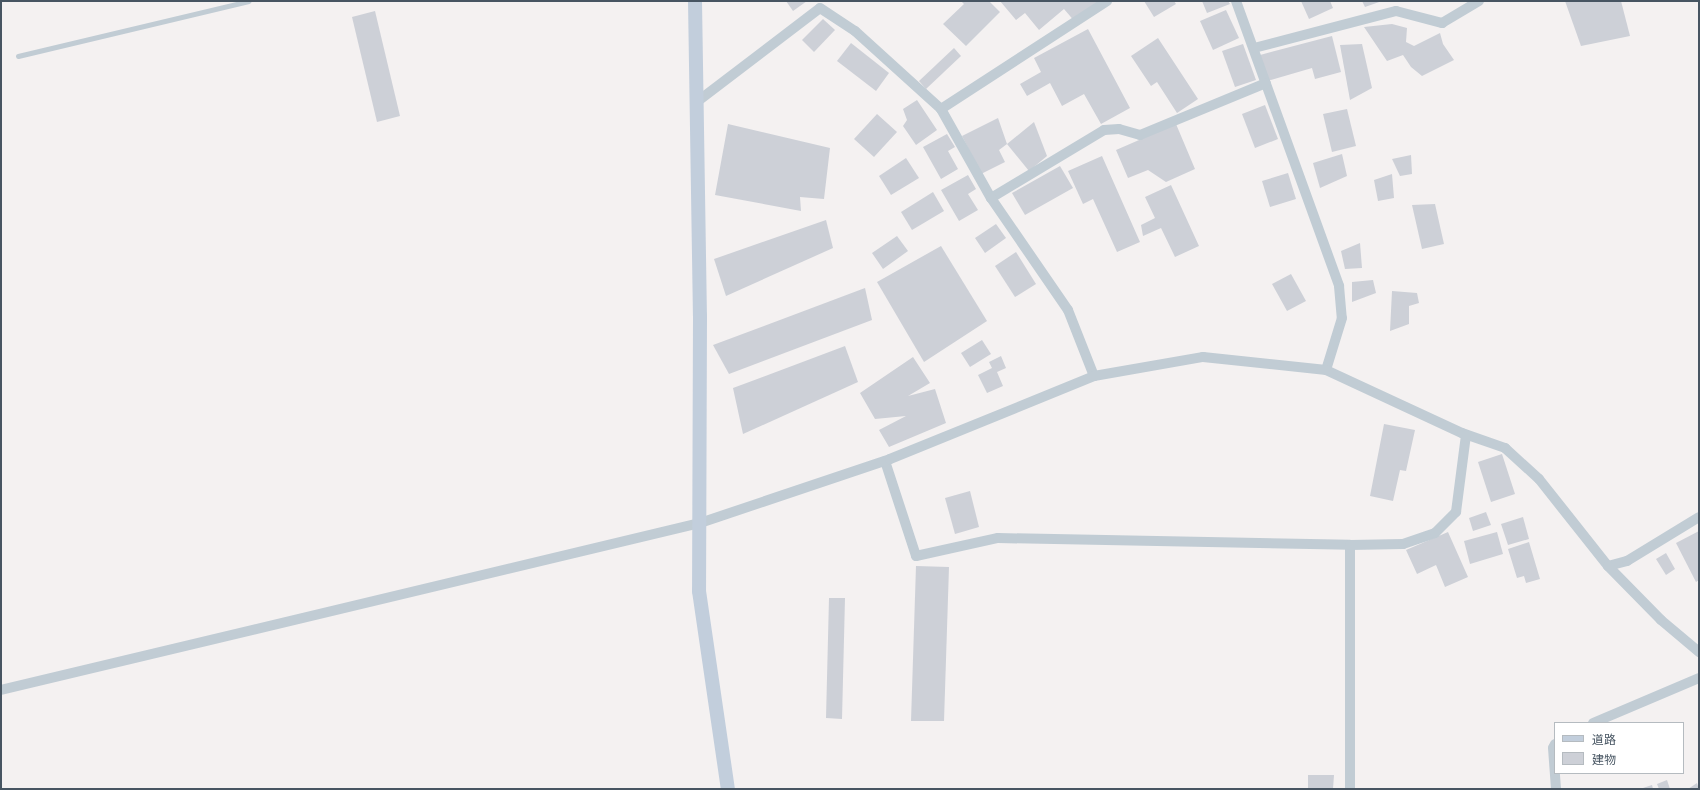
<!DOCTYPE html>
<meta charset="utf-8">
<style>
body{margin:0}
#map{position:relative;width:1700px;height:790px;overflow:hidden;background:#f4f1f1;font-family:"IBM Plex Sans","Noto Sans JP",sans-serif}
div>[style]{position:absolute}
.building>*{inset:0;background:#cdd0d7}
.lane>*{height:5px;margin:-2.5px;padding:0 2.5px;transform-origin:2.5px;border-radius:2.5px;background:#c1ccd4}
.street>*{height:10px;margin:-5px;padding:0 5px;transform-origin:5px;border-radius:5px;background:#c1ccd4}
.secondary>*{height:14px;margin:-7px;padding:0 7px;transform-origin:7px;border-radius:7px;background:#c2cedc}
span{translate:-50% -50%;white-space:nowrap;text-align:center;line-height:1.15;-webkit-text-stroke:3px #fff;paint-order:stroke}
.frame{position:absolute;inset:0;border:2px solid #475562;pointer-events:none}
.legend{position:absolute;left:1554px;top:722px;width:130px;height:52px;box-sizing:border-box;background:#fff;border:1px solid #b5bbc0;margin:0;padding:5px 7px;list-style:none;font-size:12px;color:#475562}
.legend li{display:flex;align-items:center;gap:8px;height:20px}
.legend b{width:20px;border:1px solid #b5bbc0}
</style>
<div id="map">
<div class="building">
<i style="clip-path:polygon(786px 1px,807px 1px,793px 11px)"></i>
<i style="clip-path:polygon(961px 1px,989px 1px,1000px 12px,966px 46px,943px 24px,964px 4px)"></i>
<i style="clip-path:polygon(1000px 1px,1103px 1px,1076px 23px,1064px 9px,1039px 30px,1025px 13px,1016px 20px)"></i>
<i style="clip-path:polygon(1144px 1px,1174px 1px,1176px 4px,1154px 17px)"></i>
<i style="clip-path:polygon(1202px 1px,1228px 1px,1230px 4px,1207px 13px)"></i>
<i style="clip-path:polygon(1301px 1px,1330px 1px,1333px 8px,1309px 19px)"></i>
<i style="clip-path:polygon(1362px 1px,1382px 1px,1365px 7px)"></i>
<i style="clip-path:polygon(1565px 1px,1621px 1px,1630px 36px,1581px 46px)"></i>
<i style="clip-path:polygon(1226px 10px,1239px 38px,1213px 50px,1200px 21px)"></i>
<i style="clip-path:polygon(375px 11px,400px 116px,377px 122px,352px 17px)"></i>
<i style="clip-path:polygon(823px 19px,835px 30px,814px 52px,802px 40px)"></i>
<i style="clip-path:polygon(1392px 24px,1407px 28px,1406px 42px,1414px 46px,1440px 33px,1443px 44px,1454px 60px,1422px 76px,1411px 67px,1403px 55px,1387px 61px,1364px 27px)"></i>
<i style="clip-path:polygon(1088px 29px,1130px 108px,1101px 124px,1084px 94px,1062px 106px,1050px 83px,1027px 96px,1020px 84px,1041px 72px,1034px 58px)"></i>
<i style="clip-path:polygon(1332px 36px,1341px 72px,1315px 79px,1312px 68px,1267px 81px,1260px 55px)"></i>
<i style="clip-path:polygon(1158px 38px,1198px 99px,1177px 113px,1157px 82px,1151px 86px,1131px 56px)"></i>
<i style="clip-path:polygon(851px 43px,889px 73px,876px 91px,837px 61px)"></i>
<i style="clip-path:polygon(1243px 44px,1256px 80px,1235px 87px,1222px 51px)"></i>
<i style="clip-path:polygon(1362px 44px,1372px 88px,1350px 100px,1340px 45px)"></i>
<i style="clip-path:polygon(954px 48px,961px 56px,926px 89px,919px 81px)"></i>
<i style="clip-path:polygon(917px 100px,937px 130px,916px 145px,903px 126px,907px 120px,903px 109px)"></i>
<i style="clip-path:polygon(1265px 105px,1278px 139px,1255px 148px,1242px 114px)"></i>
<i style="clip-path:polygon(1347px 109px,1356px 146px,1332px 152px,1323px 114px)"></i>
<i style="clip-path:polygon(877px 114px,897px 132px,874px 157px,854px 139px)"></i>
<i style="clip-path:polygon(998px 118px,1007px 144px,999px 150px,1005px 162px,981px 174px,962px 136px)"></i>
<i style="clip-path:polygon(1034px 122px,1047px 156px,1029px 171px,1007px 144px)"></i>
<i style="clip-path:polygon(728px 124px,830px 148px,824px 199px,800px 197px,801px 211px,715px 195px)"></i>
<i style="clip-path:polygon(1176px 124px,1195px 169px,1166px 182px,1148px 170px,1128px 178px,1116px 150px)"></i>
<i style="clip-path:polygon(947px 134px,955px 147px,948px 151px,958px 169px,941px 179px,923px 147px)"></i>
<i style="clip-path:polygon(1342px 154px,1347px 176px,1320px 188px,1313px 163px)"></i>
<i style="clip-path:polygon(1411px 155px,1412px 174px,1400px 176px,1392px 159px)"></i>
<i style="clip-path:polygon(1102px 156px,1140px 242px,1117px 252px,1093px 199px,1083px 204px,1068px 171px)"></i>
<i style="clip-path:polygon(906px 158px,919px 178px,891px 195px,879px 176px)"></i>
<i style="clip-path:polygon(1060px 166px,1073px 188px,1025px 215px,1012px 193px)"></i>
<i style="clip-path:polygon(1288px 173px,1296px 199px,1270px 207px,1262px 181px)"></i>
<i style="clip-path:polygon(1392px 174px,1394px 198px,1378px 201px,1374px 180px)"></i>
<i style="clip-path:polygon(968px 175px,976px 189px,968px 194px,978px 210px,959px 221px,941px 190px)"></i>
<i style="clip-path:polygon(1171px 185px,1199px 246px,1175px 257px,1161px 228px,1143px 236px,1141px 225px,1155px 218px,1145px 197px)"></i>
<i style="clip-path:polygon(933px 192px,944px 211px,912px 230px,901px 212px)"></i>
<i style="clip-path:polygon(1435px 204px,1444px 244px,1422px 249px,1412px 205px)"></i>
<i style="clip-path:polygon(826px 220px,833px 248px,726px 296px,714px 259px)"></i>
<i style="clip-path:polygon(996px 224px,1006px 238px,985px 253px,975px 238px)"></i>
<i style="clip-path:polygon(897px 236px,908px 251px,883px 269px,872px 253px)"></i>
<i style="clip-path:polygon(1360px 243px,1362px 268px,1345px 269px,1341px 251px)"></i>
<i style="clip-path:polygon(941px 246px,987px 321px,924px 362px,877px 282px)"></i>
<i style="clip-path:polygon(1016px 252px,1036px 284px,1015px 297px,995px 266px)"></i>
<i style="clip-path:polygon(1291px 274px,1306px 301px,1287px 311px,1272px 284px)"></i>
<i style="clip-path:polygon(1373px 280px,1376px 293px,1352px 302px,1352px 282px)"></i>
<i style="clip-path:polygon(865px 288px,872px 320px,729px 374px,713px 345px)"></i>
<i style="clip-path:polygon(1392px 291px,1417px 293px,1419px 303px,1409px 306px,1409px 324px,1390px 331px)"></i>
<i style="clip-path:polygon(982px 340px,991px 354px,970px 367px,961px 353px)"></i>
<i style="clip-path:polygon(845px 346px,858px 382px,743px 434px,733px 388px)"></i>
<i style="clip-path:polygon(1001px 356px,1006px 368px,997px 372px,1003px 386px,987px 393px,978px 375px,992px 368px,989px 362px)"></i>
<i style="clip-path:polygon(913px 357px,930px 383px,908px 396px,935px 389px,946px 423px,889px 447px,879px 430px,906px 416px,875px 419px,860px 393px)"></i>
<i style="clip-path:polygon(1384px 424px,1415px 430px,1406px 471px,1400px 470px,1393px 501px,1370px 496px)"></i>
<i style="clip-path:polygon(1502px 454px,1515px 494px,1491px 502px,1478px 462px)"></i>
<i style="clip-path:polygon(970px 491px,979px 527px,955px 534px,945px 498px)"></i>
<i style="clip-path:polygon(1486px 512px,1491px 525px,1473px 531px,1469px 518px)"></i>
<i style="clip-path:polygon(1523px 517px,1529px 539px,1508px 545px,1501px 524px)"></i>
<i style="clip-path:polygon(1699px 531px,1699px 580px,1696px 582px,1676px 543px)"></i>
<i style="clip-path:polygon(1448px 532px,1468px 577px,1445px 587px,1436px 565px,1417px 574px,1406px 550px)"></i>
<i style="clip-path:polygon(1497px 532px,1503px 554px,1470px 564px,1464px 541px)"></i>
<i style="clip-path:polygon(1529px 542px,1540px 579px,1526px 583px,1524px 576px,1517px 578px,1508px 549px)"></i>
<i style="clip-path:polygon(1666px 553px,1675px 569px,1666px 575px,1656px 559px)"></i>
<i style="clip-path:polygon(916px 566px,949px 567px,944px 721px,911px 721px)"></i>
<i style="clip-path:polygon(829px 598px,845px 598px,842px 719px,826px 718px)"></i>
<i style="clip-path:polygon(1308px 775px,1334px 775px,1333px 789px,1308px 789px)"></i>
<i style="clip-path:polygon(1667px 780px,1670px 789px,1659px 789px,1657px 784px)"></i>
<i style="clip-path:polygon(1697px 783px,1699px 789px,1688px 789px)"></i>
<i style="clip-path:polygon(1652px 785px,1653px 789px,1640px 789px)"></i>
</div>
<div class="lane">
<i style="left:18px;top:56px;width:237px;rotate:-13.4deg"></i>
</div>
<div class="street">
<i style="left:1236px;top:1px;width:303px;rotate:70.1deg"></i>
<i style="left:1339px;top:286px;width:32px;rotate:85deg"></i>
<i style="left:1342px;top:318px;width:54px;rotate:107.1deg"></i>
<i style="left:1254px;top:48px;width:147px;rotate:-14.6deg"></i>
<i style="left:1396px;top:11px;width:48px;rotate:14.6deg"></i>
<i style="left:1442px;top:23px;width:43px;rotate:-30.7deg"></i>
<i style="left:698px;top:101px;width:153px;rotate:-37.3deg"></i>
<i style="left:820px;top:8px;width:42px;rotate:33.3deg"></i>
<i style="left:855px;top:31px;width:116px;rotate:42.2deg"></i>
<i style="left:941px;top:109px;width:102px;rotate:60.7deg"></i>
<i style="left:991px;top:198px;width:132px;rotate:-31deg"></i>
<i style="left:1104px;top:130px;width:15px;rotate:-4deg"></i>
<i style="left:1119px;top:129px;width:22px;rotate:16deg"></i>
<i style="left:1140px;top:135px;width:136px;rotate:-22.4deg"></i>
<i style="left:941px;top:109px;width:198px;rotate:-33deg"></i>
<i style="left:991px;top:198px;width:136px;rotate:55.5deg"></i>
<i style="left:1068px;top:310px;width:71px;rotate:68.5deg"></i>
<i style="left:885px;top:461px;width:100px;rotate:71.9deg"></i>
<i style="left:916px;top:556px;width:84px;rotate:-12.4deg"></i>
<i style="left:998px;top:538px;width:352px;rotate:1.1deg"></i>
<i style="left:1608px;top:566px;width:20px;rotate:-15deg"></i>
<i style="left:1627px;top:561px;width:84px;rotate:-31.4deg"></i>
<i style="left:1px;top:690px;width:719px;rotate:-13.44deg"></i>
<i style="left:700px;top:523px;width:200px;rotate:-18.6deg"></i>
<i style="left:890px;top:459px;width:220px;rotate:-22.1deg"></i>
<i style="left:1094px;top:376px;width:111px;rotate:-9.9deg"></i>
<i style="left:1203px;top:357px;width:124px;rotate:6deg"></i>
<i style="left:1326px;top:370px;width:150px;rotate:24.9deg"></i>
<i style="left:1462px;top:433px;width:46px;rotate:19.2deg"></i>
<i style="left:1505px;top:448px;width:46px;rotate:42.4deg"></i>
<i style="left:1539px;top:479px;width:111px;rotate:51.6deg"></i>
<i style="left:1608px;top:566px;width:76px;rotate:45.5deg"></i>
<i style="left:1661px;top:620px;width:50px;rotate:40.1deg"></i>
<i style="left:1593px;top:723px;width:115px;rotate:-23deg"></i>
<i style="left:1555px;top:744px;width:4px;rotate:117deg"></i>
<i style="left:1553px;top:748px;width:41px;rotate:85.8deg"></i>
<i style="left:1350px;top:789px;width:244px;rotate:-90deg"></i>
<i style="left:1350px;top:545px;width:53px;rotate:-1.1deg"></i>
<i style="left:1403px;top:544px;width:34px;rotate:-19deg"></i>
<i style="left:1435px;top:533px;width:30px;rotate:-45deg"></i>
<i style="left:1456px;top:512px;width:78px;rotate:-82.6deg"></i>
</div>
<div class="secondary">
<i style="left:695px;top:1px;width:315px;rotate:89.1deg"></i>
<i style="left:700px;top:316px;width:275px;rotate:90.2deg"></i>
<i style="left:699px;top:591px;width:200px;rotate:81.7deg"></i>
</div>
<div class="frame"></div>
<ul class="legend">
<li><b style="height:5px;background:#c2cedc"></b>道路</li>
<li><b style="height:11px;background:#cdd0d7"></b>建物</li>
</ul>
</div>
